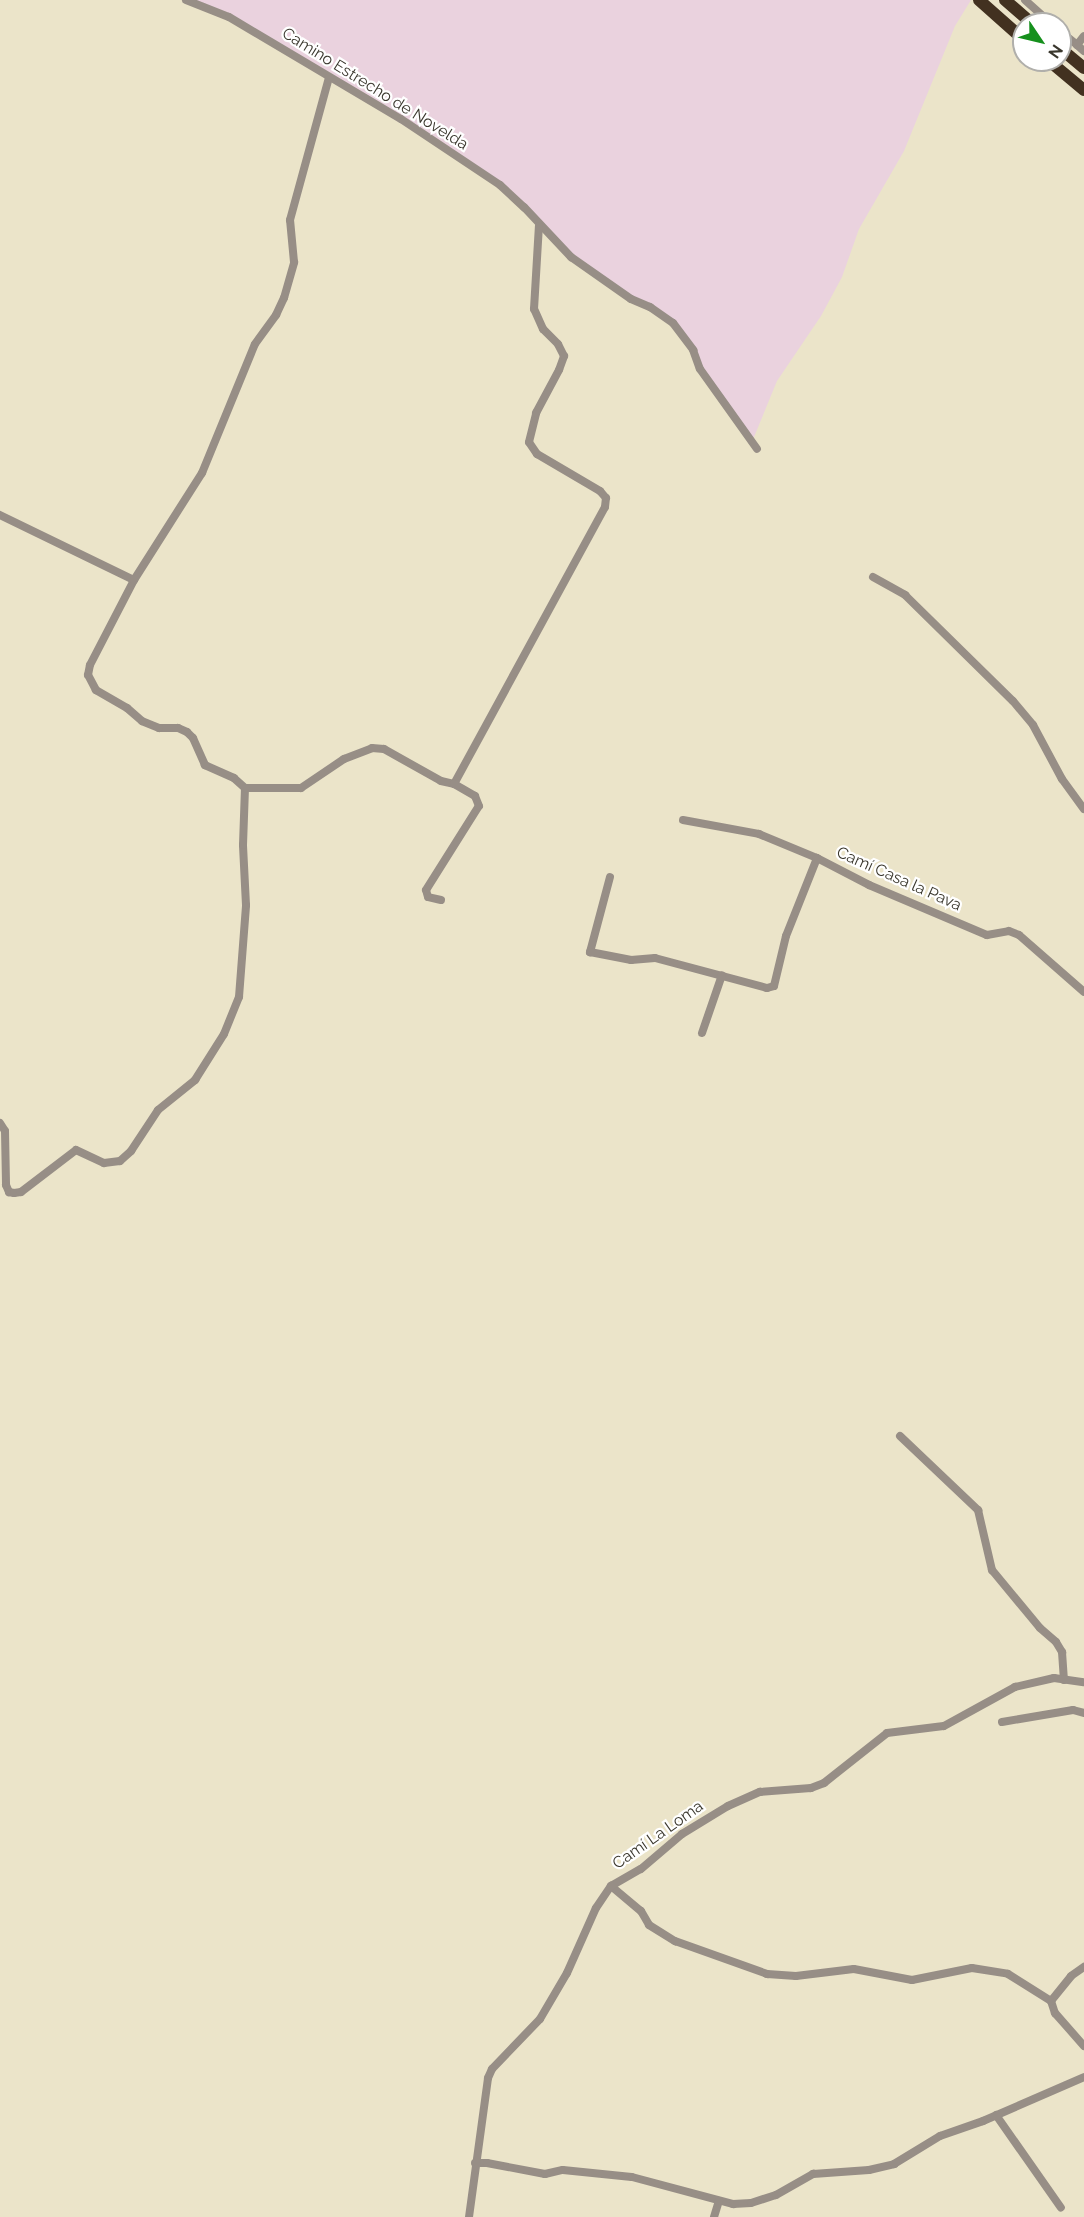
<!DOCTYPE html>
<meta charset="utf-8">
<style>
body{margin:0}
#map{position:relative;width:1084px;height:2217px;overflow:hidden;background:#ebe4c9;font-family:Raleway,sans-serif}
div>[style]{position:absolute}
.industrial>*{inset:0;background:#ead2de}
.minor>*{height:8px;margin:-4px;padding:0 4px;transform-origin:4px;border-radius:4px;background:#978e86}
.highway>*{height:12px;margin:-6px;padding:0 6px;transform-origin:6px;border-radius:6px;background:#423120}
span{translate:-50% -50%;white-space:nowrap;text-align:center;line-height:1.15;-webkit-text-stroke:4.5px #fff;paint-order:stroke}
.street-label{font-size:16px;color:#3a372d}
.north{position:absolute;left:1012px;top:12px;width:60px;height:60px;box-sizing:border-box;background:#fff;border:2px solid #b0afab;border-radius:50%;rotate:125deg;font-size:16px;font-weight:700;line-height:24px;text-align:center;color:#3a372d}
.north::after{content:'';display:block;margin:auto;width:21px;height:27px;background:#16901d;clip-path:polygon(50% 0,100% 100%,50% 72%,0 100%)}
</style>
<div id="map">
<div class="industrial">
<i style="clip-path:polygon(186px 0,971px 0,955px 26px,904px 151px,859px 229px,842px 277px,821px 316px,777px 381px,752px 442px,673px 323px,571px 257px,500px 185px,229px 17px)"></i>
</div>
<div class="minor">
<i style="left:186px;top:0;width:46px;rotate:21.6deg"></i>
<i style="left:229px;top:17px;width:200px;rotate:30.7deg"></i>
<i style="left:401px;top:119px;width:119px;rotate:33.7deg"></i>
<i style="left:500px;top:185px;width:33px;rotate:43deg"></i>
<i style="left:524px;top:207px;width:69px;rotate:46.8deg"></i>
<i style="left:571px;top:257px;width:73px;rotate:35deg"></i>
<i style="left:631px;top:299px;width:21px;rotate:23deg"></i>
<i style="left:650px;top:307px;width:28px;rotate:35deg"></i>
<i style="left:673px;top:323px;width:34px;rotate:53deg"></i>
<i style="left:693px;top:350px;width:20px;rotate:70deg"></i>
<i style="left:700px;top:369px;width:98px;rotate:54.5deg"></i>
<i style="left:1025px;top:0;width:36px;rotate:42deg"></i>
<i style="left:1060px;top:31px;width:22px;rotate:39deg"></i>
<i style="left:1077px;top:45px;width:11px;rotate:-52deg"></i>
<i style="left:1077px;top:45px;width:9px;rotate:41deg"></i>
<i style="left:0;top:515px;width:149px;rotate:25.9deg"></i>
<i style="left:873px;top:577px;width:37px;rotate:29deg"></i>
<i style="left:905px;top:595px;width:151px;rotate:44.5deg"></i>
<i style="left:1013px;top:701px;width:31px;rotate:50deg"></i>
<i style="left:1033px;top:725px;width:61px;rotate:61.8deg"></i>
<i style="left:1062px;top:779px;width:37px;rotate:54deg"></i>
<i style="left:245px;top:788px;width:56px"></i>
<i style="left:301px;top:788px;width:52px;rotate:-34deg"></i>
<i style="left:344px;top:759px;width:30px;rotate:-21deg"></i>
<i style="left:372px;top:748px;width:12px;rotate:5deg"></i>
<i style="left:384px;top:749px;width:65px;rotate:29.3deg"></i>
<i style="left:441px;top:781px;width:13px;rotate:13deg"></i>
<i style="left:454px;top:784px;width:315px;rotate:-61.4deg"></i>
<i style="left:605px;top:507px;width:9px;rotate:-84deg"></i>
<i style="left:606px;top:498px;width:9px;rotate:-131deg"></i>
<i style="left:600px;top:491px;width:73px;rotate:-149.6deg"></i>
<i style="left:537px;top:454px;width:14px;rotate:-124deg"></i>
<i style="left:529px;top:442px;width:30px;rotate:-76deg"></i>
<i style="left:536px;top:413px;width:49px;rotate:-61.9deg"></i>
<i style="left:559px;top:370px;width:15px;rotate:-70deg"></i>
<i style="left:564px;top:356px;width:13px;rotate:-117deg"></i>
<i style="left:558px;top:344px;width:21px;rotate:-135deg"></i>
<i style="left:543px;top:329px;width:22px;rotate:-114deg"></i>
<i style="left:534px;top:309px;width:83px;rotate:-86.6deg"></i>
<i style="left:683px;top:820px;width:77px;rotate:10.4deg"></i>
<i style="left:759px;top:834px;width:63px;rotate:22.5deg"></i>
<i style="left:817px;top:858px;width:59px;rotate:27.4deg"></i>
<i style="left:869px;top:885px;width:128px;rotate:23deg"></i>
<i style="left:987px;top:935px;width:22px;rotate:-10deg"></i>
<i style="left:1009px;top:931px;width:11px;rotate:22deg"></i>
<i style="left:1019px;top:935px;width:86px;rotate:41.2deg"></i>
<i style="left:610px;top:877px;width:78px;rotate:104.9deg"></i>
<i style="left:590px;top:952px;width:42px;rotate:11deg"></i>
<i style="left:631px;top:960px;width:24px;rotate:-5deg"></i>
<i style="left:655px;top:958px;width:116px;rotate:15deg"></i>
<i style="left:767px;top:988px;width:7px;rotate:-16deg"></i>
<i style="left:774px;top:986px;width:51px;rotate:-76.5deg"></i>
<i style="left:786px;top:936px;width:84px;rotate:-68.3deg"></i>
<i style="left:441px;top:900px;width:13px;rotate:-167deg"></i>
<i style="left:428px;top:897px;width:7px;rotate:-106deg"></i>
<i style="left:426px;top:890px;width:99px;rotate:-57.8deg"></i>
<i style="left:479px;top:806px;width:11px;rotate:-112deg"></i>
<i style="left:475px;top:796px;width:24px;rotate:-150deg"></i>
<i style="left:702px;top:1033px;width:61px;rotate:-71deg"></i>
<i style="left:0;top:1123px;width:9px;rotate:58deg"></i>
<i style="left:5px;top:1131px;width:54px;rotate:88.9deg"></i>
<i style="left:6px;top:1185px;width:8px;rotate:67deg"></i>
<i style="left:9px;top:1192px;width:5px;rotate:11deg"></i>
<i style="left:14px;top:1193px;width:7px;rotate:-8deg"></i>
<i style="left:21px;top:1192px;width:69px;rotate:-37.4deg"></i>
<i style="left:76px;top:1150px;width:31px;rotate:25deg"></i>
<i style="left:104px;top:1163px;width:16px;rotate:-7deg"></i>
<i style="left:120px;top:1161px;width:15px;rotate:-42deg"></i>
<i style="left:131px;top:1151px;width:49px;rotate:-56.6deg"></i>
<i style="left:158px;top:1110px;width:48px;rotate:-39deg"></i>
<i style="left:195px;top:1080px;width:54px;rotate:-57.8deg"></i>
<i style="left:224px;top:1034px;width:40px;rotate:-68deg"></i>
<i style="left:239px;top:997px;width:92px;rotate:-85.6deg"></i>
<i style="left:246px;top:905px;width:60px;rotate:-92.9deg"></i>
<i style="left:243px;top:845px;width:57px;rotate:-88deg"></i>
<i style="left:245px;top:788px;width:15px;rotate:-138deg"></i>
<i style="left:234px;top:778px;width:32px;rotate:-156deg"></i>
<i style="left:205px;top:765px;width:30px;rotate:-114deg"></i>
<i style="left:193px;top:738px;width:8px;rotate:-135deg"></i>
<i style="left:187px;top:732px;width:10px;rotate:-156deg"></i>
<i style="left:178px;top:728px;width:19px;rotate:180deg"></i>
<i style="left:159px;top:728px;width:18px;rotate:-158deg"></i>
<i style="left:142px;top:721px;width:20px;rotate:-139deg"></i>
<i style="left:127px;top:708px;width:36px;rotate:-150deg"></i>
<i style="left:96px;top:690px;width:17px;rotate:-118deg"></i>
<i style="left:88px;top:675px;width:10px;rotate:-79deg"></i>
<i style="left:90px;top:665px;width:96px;rotate:-62.6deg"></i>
<i style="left:134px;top:580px;width:127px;rotate:-57.6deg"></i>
<i style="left:202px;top:473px;width:139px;rotate:-67.7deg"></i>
<i style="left:255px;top:344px;width:36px;rotate:-54deg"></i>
<i style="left:276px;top:315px;width:19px;rotate:-65deg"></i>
<i style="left:284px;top:298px;width:37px;rotate:-74deg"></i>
<i style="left:294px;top:262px;width:42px;rotate:-95.4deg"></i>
<i style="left:290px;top:220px;width:148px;rotate:-74.7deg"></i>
<i style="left:900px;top:1436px;width:108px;rotate:43.5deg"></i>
<i style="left:978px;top:1510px;width:62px;rotate:76.9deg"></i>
<i style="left:992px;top:1570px;width:75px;rotate:50.4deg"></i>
<i style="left:1040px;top:1628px;width:21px;rotate:41deg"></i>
<i style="left:1056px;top:1642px;width:12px;rotate:59deg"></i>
<i style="left:1062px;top:1652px;width:28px;rotate:86deg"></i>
<i style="left:1002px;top:1722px;width:72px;rotate:-9.6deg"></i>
<i style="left:1073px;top:1710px;width:11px;rotate:15deg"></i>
<i style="left:611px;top:1886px;width:39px;rotate:40deg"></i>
<i style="left:641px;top:1911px;width:16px;rotate:60deg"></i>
<i style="left:649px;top:1925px;width:31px;rotate:32deg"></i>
<i style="left:675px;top:1941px;width:98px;rotate:19.7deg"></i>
<i style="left:767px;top:1974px;width:29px;rotate:4deg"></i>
<i style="left:796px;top:1976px;width:58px;rotate:-6.9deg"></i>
<i style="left:854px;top:1969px;width:59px;rotate:10.7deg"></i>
<i style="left:912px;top:1980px;width:61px;rotate:-11.3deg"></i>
<i style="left:972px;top:1968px;width:36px;rotate:9deg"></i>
<i style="left:1008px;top:1974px;width:51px;rotate:32.1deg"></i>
<i style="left:1051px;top:2001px;width:13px;rotate:72deg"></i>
<i style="left:1055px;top:2013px;width:44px;rotate:48.7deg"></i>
<i style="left:1051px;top:2001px;width:32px;rotate:-51deg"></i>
<i style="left:1071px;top:1976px;width:16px;rotate:-35deg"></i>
<i style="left:996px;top:2115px;width:113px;rotate:55deg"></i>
<i style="left:475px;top:2163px;width:12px"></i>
<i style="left:487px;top:2163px;width:59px;rotate:10.7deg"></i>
<i style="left:545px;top:2174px;width:18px;rotate:-13deg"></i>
<i style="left:563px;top:2170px;width:69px;rotate:5.8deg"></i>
<i style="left:632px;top:2177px;width:105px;rotate:15deg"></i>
<i style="left:733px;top:2204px;width:18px;rotate:-3deg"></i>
<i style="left:751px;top:2203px;width:26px;rotate:-18deg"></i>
<i style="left:776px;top:2195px;width:43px;rotate:-29.6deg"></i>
<i style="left:813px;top:2174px;width:56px;rotate:-4.1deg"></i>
<i style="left:869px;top:2170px;width:26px;rotate:-13deg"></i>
<i style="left:894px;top:2164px;width:54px;rotate:-31.3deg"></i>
<i style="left:940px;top:2136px;width:46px;rotate:-19.2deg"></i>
<i style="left:983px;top:2121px;width:110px;rotate:-23.5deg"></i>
<i style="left:469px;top:2217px;width:140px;rotate:-82.2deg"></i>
<i style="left:488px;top:2078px;width:10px;rotate:-66deg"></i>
<i style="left:492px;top:2069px;width:69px;rotate:-46.2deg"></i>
<i style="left:540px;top:2019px;width:53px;rotate:-59.6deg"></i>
<i style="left:567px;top:1973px;width:71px;rotate:-66deg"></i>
<i style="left:596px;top:1908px;width:27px;rotate:-56deg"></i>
<i style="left:611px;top:1886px;width:34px;rotate:-30deg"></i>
<i style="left:641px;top:1869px;width:54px;rotate:-40.5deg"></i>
<i style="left:682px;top:1834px;width:54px;rotate:-31.3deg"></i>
<i style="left:728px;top:1806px;width:35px;rotate:-24deg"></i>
<i style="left:760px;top:1792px;width:51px;rotate:-4.5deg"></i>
<i style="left:811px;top:1788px;width:14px;rotate:-21deg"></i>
<i style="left:824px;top:1783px;width:80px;rotate:-38.4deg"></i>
<i style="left:887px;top:1733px;width:57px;rotate:-7deg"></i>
<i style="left:944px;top:1726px;width:81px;rotate:-28.8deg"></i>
<i style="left:1015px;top:1687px;width:40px;rotate:-13deg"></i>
<i style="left:1054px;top:1678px;width:30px;rotate:8deg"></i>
<i style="left:714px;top:2217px;width:17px;rotate:-73deg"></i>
</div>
<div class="highway">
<i style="left:979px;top:0;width:60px;rotate:41.6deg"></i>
<i style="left:1005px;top:0;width:37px;rotate:41deg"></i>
<i style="left:1060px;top:48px;width:31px;rotate:40deg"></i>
<i style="left:1048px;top:60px;width:47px;rotate:39.8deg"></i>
</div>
<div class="street-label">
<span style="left:375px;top:89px;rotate:32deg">Camino Estrecho de Novelda</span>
<span style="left:899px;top:879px;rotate:24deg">Camí Casa la Pava</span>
<span style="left:658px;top:1835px;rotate:-35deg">Camí La Loma</span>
</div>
<div class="north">N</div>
</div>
